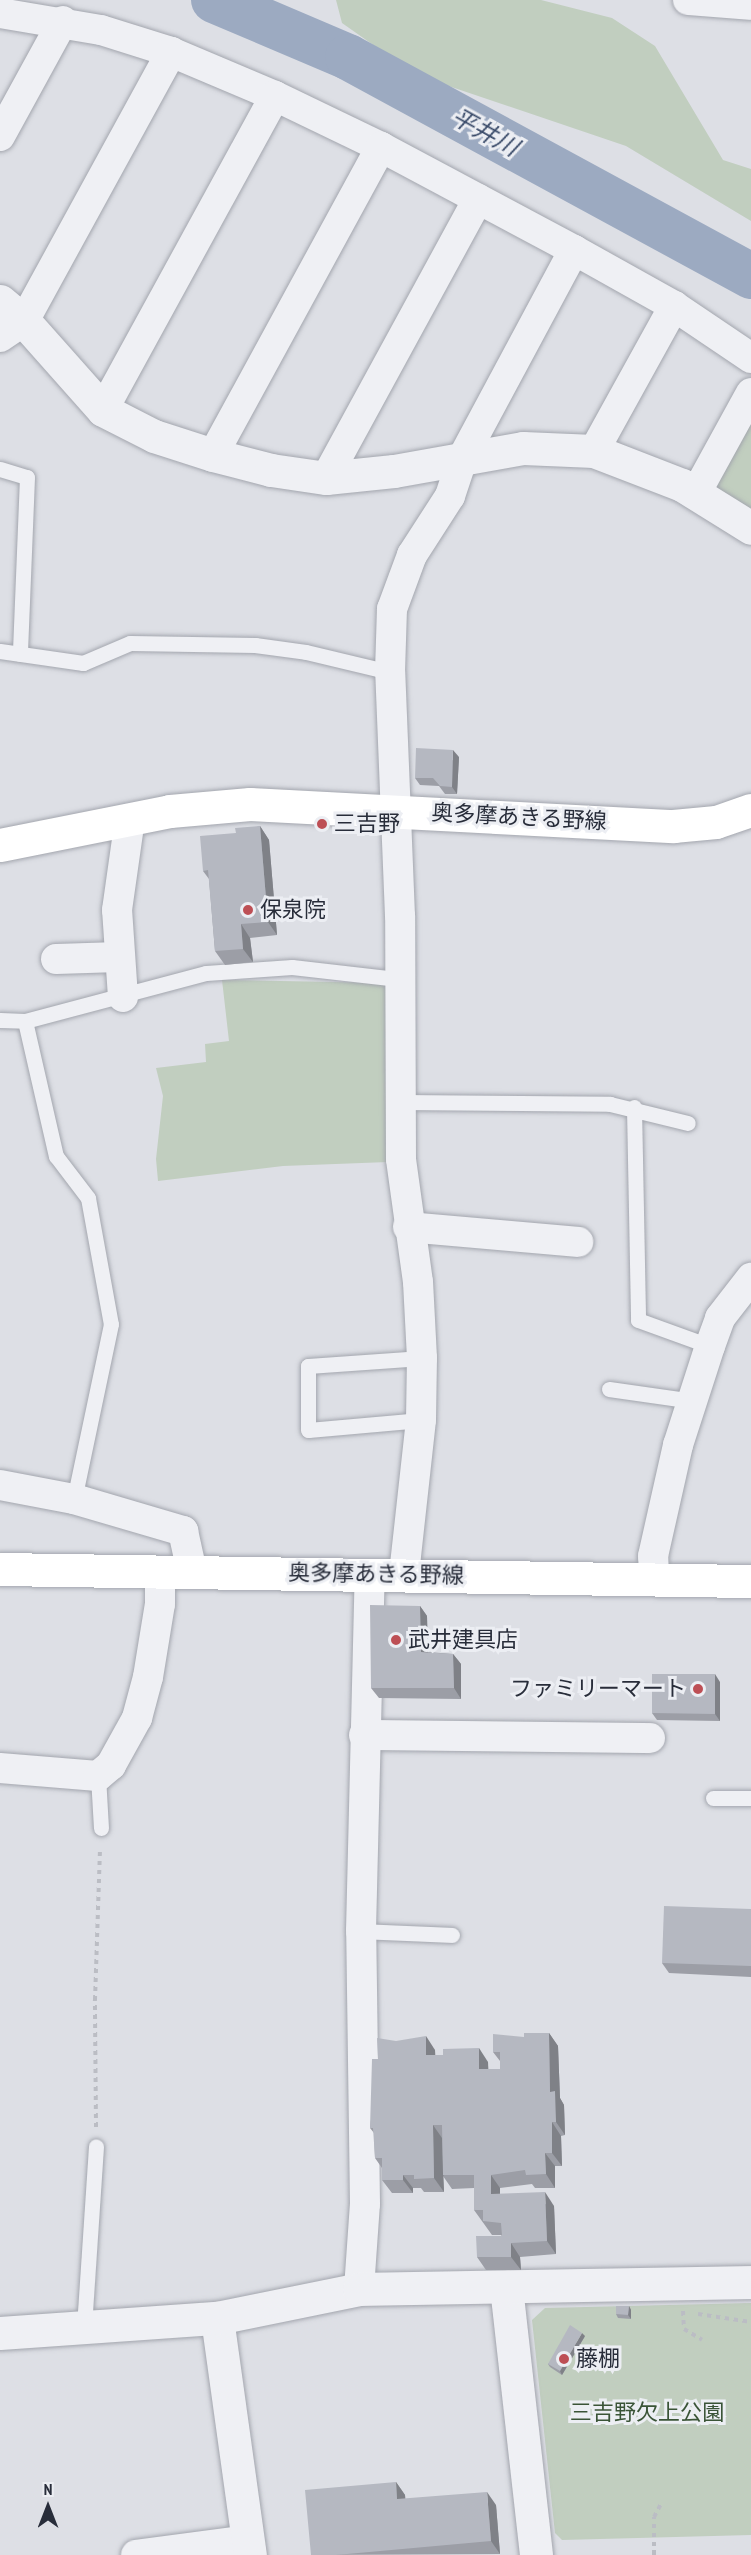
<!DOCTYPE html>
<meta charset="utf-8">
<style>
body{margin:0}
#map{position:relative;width:751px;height:2555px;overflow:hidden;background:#dddfe5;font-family:"PT Sans Narrow","Noto Sans JP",sans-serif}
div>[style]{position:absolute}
.green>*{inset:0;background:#c1cebf}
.river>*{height:46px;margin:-23px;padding:0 23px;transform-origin:23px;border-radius:23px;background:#9caac1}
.path>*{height:4px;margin-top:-2px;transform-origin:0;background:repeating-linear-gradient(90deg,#bbbdc4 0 4.5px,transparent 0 9px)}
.roads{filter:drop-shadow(0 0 2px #a3a6ae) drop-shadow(0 0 2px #a3a6ae)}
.service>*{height:15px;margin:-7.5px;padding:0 7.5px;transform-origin:7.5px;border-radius:7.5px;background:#eff0f4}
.minor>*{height:30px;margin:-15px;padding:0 15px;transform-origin:15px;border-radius:15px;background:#eff0f4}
.tertiary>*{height:33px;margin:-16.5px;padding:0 16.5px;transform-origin:16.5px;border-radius:16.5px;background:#eff0f4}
.secondary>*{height:33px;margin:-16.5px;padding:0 16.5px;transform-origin:16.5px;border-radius:16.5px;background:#fff}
.wall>*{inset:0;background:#9c9ea6}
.shaded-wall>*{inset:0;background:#7f8187}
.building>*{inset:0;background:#b5b8c1}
.dots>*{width:16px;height:16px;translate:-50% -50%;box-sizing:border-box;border:3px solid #eceef3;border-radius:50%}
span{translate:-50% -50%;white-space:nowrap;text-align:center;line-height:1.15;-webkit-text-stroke:6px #eceef3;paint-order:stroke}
.street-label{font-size:22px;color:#282d3a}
.poi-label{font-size:22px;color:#282d3a}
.left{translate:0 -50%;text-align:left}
.right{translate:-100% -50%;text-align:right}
.park-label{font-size:22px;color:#3a5437}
.water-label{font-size:24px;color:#384968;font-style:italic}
.north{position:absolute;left:18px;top:2477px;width:60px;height:60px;-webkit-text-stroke:4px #eceef3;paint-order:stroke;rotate:0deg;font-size:16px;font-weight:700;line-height:24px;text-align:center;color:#282d3a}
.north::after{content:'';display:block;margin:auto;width:21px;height:27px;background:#282d3a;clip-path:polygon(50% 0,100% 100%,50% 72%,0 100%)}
</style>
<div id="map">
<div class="green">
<i style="clip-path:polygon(336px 0,541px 0,612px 18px,655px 46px,723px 160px,751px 169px,751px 221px,626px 146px,416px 75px,342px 23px)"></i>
<i style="clip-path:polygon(751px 410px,751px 513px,718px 491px,712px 478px)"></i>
<i style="clip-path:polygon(222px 980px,387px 983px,388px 1162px,283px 1166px,158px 1181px,156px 1159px,163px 1096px,156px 1068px,206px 1062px,205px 1044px,229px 1041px)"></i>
<i style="clip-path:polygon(751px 2303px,751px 2535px,562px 2540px,555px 2533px,532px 2320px,545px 2308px)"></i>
</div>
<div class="river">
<i style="left:214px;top:0;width:146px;rotate:23deg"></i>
<i style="left:348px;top:57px;width:459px;rotate:28.5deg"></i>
</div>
<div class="path">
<i style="left:96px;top:2127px;width:127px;rotate:-90.5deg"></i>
<i style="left:95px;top:2000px;width:153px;rotate:-88.1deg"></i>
<i style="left:683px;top:2311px;width:18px;rotate:87deg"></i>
<i style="left:684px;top:2329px;width:21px;rotate:31deg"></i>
<i style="left:698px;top:2314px;width:54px;rotate:8.6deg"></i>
<i style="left:654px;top:2555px;width:38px;rotate:-90deg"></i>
<i style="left:654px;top:2517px;width:17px;rotate:-62deg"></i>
</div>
<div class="roads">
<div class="service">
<i style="left:0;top:469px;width:28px;rotate:17deg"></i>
<i style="left:27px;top:477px;width:177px;rotate:92.3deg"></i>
<i style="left:0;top:651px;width:84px;rotate:8.2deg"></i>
<i style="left:83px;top:663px;width:51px;rotate:-23.1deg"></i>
<i style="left:130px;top:643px;width:125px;rotate:0.9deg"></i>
<i style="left:255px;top:645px;width:51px;rotate:7.8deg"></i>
<i style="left:306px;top:652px;width:86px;rotate:13.4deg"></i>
<i style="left:0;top:1020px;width:25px;rotate:2deg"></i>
<i style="left:25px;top:1021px;width:187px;rotate:-14.9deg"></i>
<i style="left:206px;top:973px;width:86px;rotate:-4deg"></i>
<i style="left:292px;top:967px;width:107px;rotate:6.5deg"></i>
<i style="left:25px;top:1021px;width:139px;rotate:77.1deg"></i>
<i style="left:56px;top:1156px;width:53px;rotate:52.7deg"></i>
<i style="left:88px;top:1198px;width:128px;rotate:79.7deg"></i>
<i style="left:111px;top:1324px;width:179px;rotate:101.9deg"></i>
<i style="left:400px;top:1102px;width:210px;rotate:0.5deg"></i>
<i style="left:610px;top:1104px;width:80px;rotate:13.7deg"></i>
<i style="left:634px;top:1107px;width:213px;rotate:88.9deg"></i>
<i style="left:638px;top:1320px;width:77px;rotate:19.9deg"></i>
<i style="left:609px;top:1389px;width:85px;rotate:8.1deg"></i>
<i style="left:421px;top:1420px;width:113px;rotate:174.9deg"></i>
<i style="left:308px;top:1430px;width:64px;rotate:-90deg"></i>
<i style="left:308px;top:1366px;width:114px;rotate:-4deg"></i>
<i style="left:98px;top:1776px;width:52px;rotate:86.7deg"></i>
<i style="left:713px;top:1798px;width:38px"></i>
<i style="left:361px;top:1931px;width:91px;rotate:2.5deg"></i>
<i style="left:84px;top:2327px;width:181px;rotate:-86.2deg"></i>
</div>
<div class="minor">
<i style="left:688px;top:0;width:63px;rotate:4.5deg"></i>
<i style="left:0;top:13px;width:102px;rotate:9.6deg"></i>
<i style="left:101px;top:30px;width:73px;rotate:17.4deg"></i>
<i style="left:171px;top:52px;width:113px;rotate:22.9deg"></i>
<i style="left:275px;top:96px;width:118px;rotate:25.7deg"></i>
<i style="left:381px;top:147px;width:219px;rotate:28.1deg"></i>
<i style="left:574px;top:250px;width:115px;rotate:29.2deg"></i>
<i style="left:674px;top:306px;width:93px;rotate:34deg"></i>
<i style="left:0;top:136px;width:131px;rotate:-61.3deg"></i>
<i style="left:0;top:337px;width:29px;rotate:-34deg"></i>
<i style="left:24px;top:321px;width:307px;rotate:-61.3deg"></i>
<i style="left:103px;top:410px;width:358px;rotate:-61.3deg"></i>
<i style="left:594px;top:451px;width:166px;rotate:-61.1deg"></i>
<i style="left:213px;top:455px;width:351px;rotate:-61.4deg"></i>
<i style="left:326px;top:478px;width:318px;rotate:-61.4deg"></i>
<i style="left:696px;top:493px;width:114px;rotate:-61.2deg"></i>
<i style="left:56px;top:959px;width:63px;rotate:-1.8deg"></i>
<i style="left:123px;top:997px;width:87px;rotate:-93.9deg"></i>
<i style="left:117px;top:910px;width:92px;rotate:-81.9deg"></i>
<i style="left:408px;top:1227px;width:171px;rotate:5deg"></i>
<i style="left:0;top:1485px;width:75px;rotate:10.7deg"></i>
<i style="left:74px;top:1499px;width:114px;rotate:16.4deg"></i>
<i style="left:183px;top:1531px;width:42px;rotate:77.6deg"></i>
<i style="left:404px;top:1574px;width:155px;rotate:-83.7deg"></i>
<i style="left:421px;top:1420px;width:62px;rotate:-89.1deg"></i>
<i style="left:422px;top:1358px;width:76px;rotate:-93deg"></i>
<i style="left:418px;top:1282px;width:124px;rotate:-97.9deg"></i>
<i style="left:401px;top:1159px;width:243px;rotate:-90.2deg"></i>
<i style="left:400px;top:916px;width:244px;rotate:-92.3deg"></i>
<i style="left:390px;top:672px;width:63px;rotate:-88.2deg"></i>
<i style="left:392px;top:609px;width:58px;rotate:-69.7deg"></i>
<i style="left:412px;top:555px;width:70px;rotate:-57.2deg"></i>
<i style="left:450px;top:496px;width:41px;rotate:-71.6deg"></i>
<i style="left:463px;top:457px;width:235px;rotate:-61.8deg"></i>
<i style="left:654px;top:1579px;width:23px;rotate:-92deg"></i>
<i style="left:653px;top:1556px;width:114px;rotate:-77.3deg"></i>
<i style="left:678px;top:1445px;width:104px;rotate:-72.1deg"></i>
<i style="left:710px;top:1346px;width:30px;rotate:-70deg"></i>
<i style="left:720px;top:1318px;width:51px;rotate:-52.2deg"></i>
<i style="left:364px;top:1735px;width:286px;rotate:0.6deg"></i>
<i style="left:0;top:1768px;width:98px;rotate:4.7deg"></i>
<i style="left:98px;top:1776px;width:17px;rotate:-40deg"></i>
<i style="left:111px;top:1765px;width:54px;rotate:-61deg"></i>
<i style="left:137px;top:1718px;width:42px;rotate:-75deg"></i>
<i style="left:148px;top:1677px;width:74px;rotate:-80.7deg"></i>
<i style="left:160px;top:1604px;width:33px;rotate:-90deg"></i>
<i style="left:359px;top:2289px;width:85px;rotate:-86deg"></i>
<i style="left:365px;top:2204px;width:273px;rotate:-90.8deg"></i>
<i style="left:361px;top:1931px;width:357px;rotate:-88.6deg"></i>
<i style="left:136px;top:2555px;width:113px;rotate:-7.6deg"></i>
</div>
<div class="tertiary">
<i style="left:0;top:301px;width:31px;rotate:40deg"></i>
<i style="left:24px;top:321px;width:119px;rotate:48.4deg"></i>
<i style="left:103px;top:410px;width:57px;rotate:27deg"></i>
<i style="left:154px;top:436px;width:62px;rotate:17.9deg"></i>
<i style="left:213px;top:455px;width:60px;rotate:14.5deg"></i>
<i style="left:271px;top:470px;width:56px;rotate:8.3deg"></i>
<i style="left:326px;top:478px;width:68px;rotate:-5.9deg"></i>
<i style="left:394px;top:471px;width:131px;rotate:-10.1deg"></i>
<i style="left:523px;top:448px;width:71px;rotate:2.4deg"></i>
<i style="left:594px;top:451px;width:94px;rotate:21.1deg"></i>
<i style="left:682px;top:485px;width:81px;rotate:31.9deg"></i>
<i style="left:506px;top:2287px;width:270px;rotate:83.6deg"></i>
<i style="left:217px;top:2318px;width:239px;rotate:82.1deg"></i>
<i style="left:0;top:2333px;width:218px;rotate:-4deg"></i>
<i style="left:217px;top:2318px;width:145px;rotate:-11.5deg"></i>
<i style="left:359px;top:2289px;width:392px;rotate:-1deg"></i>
</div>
<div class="secondary">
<i style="left:0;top:845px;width:173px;rotate:-11.3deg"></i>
<i style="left:170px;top:811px;width:80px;rotate:-5deg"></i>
<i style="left:250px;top:804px;width:424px;rotate:3deg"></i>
<i style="left:673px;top:826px;width:43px;rotate:-5.3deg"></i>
<i style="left:716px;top:822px;width:37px;rotate:-19deg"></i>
<i style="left:0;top:1569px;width:751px;rotate:0.92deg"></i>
</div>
</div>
<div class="wall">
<i style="clip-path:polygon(459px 757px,457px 794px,445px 794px,439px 786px,420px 785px,415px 778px)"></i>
<i style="clip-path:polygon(260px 826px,269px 840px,277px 935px,250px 938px,253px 962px,225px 965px,215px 951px,209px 879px,203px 871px,236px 833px)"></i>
<i style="clip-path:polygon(420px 1606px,427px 1616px,428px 1652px,453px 1654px,461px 1664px,461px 1699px,379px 1698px,371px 1688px)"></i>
<i style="clip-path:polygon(720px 1682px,720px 1721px,657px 1720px,652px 1713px)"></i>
<i style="clip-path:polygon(751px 1909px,751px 1977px,669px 1973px,662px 1963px)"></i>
<i style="clip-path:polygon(549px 2033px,558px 2046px,560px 2098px,564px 2105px,565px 2135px,561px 2136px,562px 2166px,555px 2166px,555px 2188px,535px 2188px,532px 2184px,500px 2188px,500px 2194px,554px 2206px,556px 2254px,520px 2257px,521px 2270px,486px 2270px,477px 2257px,502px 2235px,492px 2235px,474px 2210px,474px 2188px,452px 2189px,443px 2176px,444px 2192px,424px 2192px,421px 2188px,413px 2188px,413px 2193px,392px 2193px,382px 2180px,382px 2168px,375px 2158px,374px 2133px,370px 2128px,378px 2059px,396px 2041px,435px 2050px,435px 2055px,488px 2062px,488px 2069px,500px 2069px,500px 2061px,493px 2052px,524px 2037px)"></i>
<i style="clip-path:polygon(629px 2306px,631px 2310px,631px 2319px,618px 2318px,616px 2314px)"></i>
<i style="clip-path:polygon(585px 2336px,562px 2375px,550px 2367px,548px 2364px)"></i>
<i style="clip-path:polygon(396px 2482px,405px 2495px,405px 2499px,496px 2505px,500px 2554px,311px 2555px)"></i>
</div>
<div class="shaded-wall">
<i style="clip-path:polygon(453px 750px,459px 757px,457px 794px,452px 787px)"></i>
<i style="clip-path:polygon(260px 826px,269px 840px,277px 935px,268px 922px)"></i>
<i style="clip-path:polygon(241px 924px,250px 938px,253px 962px,243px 949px)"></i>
<i style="clip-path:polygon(420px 1606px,427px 1616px,428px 1662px,421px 1652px)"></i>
<i style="clip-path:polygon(453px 1654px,461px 1664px,461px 1699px,454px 1688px)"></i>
<i style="clip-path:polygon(715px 1674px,720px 1682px,720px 1721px,715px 1714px)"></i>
<i style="clip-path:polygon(549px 2033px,558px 2046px,560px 2098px,564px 2105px,565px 2135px,556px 2122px,550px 2092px)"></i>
<i style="clip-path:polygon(426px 2036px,435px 2050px,436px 2068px,426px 2055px)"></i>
<i style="clip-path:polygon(479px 2048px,488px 2062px,489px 2083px,479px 2069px)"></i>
<i style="clip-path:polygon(552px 2122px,561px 2136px,562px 2166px,552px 2153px)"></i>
<i style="clip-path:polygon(433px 2125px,442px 2138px,444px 2192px,434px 2178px)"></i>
<i style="clip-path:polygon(545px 2153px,555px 2166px,555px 2188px,546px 2174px)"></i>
<i style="clip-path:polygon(403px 2175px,413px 2188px,413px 2193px,403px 2180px)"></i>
<i style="clip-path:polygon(491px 2175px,500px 2188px,500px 2207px,491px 2194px)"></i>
<i style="clip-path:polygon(545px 2192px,554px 2206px,556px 2254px,547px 2241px)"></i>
<i style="clip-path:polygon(511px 2243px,520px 2257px,521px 2270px,511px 2257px)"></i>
<i style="clip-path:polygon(629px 2306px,631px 2310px,631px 2319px,628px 2315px)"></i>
<i style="clip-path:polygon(582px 2333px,585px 2336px,562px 2375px,560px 2371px)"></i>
<i style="clip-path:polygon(396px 2482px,405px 2495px,407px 2513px,397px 2499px)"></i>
<i style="clip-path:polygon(487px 2492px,496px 2505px,500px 2554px,491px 2541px)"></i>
</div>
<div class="building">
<i style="clip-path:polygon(416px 748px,453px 750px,452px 787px,440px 786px,433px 778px,415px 778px)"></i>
<i style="clip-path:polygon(260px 826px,268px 922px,241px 924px,243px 949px,215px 951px,208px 870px,203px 871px,200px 836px,236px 833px,235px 828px)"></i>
<i style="clip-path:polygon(370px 1605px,420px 1606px,421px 1652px,453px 1654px,454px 1688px,371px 1688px)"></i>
<i style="clip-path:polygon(652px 1674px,715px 1674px,715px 1714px,652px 1713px)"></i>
<i style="clip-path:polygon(664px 1906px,751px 1909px,751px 1966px,662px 1963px)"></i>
<i style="clip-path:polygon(524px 2033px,549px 2033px,550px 2092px,555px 2091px,556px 2122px,552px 2122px,552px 2153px,545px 2153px,546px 2174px,526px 2175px,525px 2170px,491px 2175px,491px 2194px,545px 2192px,547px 2241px,511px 2243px,511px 2257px,477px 2257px,476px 2236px,502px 2236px,501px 2223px,483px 2221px,483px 2210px,474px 2210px,474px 2175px,443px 2175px,442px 2125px,433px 2125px,434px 2178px,414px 2179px,414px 2175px,403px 2175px,403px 2180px,382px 2180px,382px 2158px,375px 2158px,373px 2128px,370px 2128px,372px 2059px,378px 2059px,377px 2038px,396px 2041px,426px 2036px,426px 2055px,443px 2055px,443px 2049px,479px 2048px,479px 2069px,500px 2069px,500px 2052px,493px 2052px,493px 2034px,524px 2037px)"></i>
<i style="clip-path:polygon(616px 2306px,629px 2306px,628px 2315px,616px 2314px)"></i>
<i style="clip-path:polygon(570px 2325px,582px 2333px,560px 2371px,548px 2364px)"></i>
<i style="clip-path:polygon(396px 2482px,397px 2499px,487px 2492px,491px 2541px,336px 2555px,311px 2555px,305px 2490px)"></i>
</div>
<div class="dots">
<i style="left:322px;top:824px;background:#bd4f55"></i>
<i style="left:248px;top:910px;background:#bd4f55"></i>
<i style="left:396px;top:1640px;background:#bd4f55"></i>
<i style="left:698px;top:1689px;background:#bd4f55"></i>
<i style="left:564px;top:2359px;background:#bd4f55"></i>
</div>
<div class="street-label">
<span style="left:519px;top:817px;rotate:3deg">奥多摩あきる野線</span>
<span style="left:376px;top:1574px;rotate:1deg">奥多摩あきる野線</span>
</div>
<div class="poi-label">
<span class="left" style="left:334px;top:824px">三吉野</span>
<span class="left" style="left:260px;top:910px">保泉院</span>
<span class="left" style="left:408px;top:1640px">武井建具店</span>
<span class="right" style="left:686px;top:1689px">ファミリーマート</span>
<span class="left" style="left:576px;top:2359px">藤棚</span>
</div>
<div class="park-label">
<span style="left:647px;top:2413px">三吉野欠上公園</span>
</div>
<div class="water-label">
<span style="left:485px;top:132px;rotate:29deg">平井川</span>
</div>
<div class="north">N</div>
</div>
